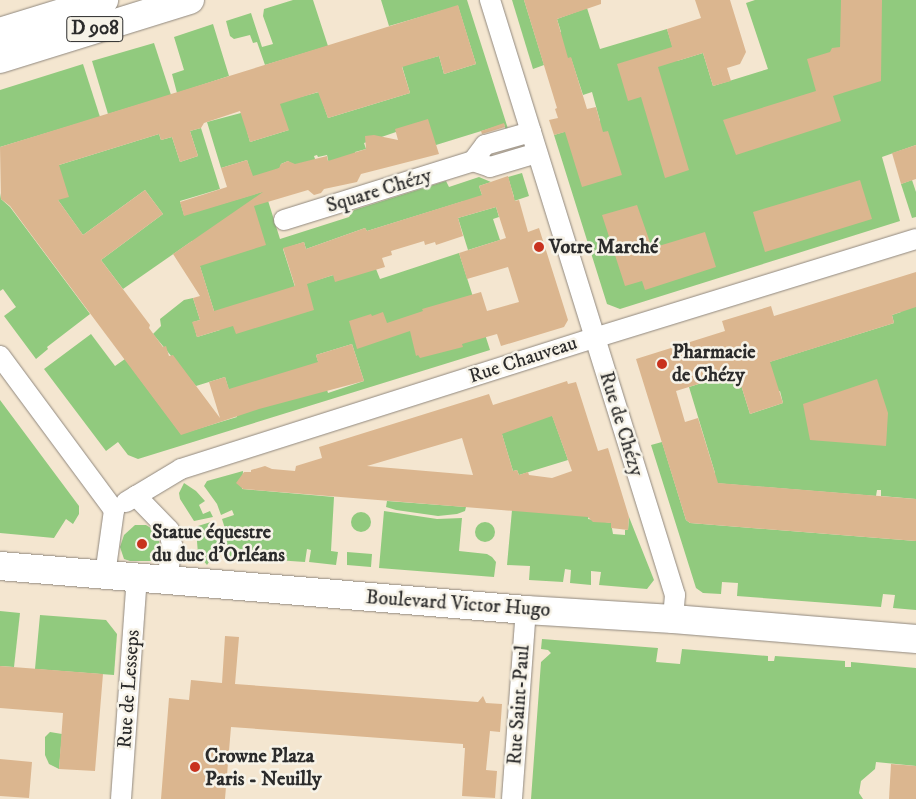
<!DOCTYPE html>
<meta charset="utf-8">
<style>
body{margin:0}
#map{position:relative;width:916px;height:799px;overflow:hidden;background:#f4e6d0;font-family:"IM FELL DW Pica",serif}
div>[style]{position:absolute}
.green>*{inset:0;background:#91ca7e}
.round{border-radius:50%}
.building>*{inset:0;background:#dbb68f}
.roads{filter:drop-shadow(0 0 1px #90887e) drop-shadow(0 0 1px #90887e)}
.street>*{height:20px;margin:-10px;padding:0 10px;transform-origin:10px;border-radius:10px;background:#fff}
.secondary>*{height:28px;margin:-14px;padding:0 14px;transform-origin:14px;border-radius:14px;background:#fff}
.primary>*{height:28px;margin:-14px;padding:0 14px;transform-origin:14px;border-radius:14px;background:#fff}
.dots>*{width:14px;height:14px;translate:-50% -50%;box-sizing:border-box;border:2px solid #f7f3e8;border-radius:50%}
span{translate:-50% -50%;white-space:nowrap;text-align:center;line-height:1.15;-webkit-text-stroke:5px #f7f3e8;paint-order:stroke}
.shield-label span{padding:1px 4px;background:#f7f3e8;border:1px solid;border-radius:4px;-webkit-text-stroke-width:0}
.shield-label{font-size:19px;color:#2b2b2b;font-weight:700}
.street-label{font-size:20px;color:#2b2b2b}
.poi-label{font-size:20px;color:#2b2b2b;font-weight:700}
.left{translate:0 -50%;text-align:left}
</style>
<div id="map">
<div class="green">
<i style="clip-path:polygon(293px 0,313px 0,328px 46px,265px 65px,257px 42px,253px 43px,250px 35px,234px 39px,230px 36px,226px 21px,251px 13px,262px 47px,273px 44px,263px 16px,264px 9px)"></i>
<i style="clip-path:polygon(evenodd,381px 0,467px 0,509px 132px,507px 133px,504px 124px,436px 145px,396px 132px,364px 143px,366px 149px,355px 152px,356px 156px,329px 164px,327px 155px,318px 157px,317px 155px,314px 156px,316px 162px,293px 165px,288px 161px,281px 164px,280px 168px,253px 179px,247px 160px,221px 168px,207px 122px,319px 92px,328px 118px,410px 93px,402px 66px,439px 56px,444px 74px,476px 64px,458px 6px,389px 26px,381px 0,289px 130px,250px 142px,247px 131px,289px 130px)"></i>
<i style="clip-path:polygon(512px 0,524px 0,544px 65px,533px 69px)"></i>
<i style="clip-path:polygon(755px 0,916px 0,916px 145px,882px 157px,900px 221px,620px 309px,607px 304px,554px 135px,600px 121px,592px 92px,583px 95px,571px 58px,564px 60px,556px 33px,561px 32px,557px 19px,587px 8px,600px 49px,667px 29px,677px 61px,703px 53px,713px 86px,768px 69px,746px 3px)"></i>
<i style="clip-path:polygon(213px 24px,229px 76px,177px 93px,172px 74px,184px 70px,174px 37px)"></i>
<i style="clip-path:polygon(154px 43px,171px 95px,108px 114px,92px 61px)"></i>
<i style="clip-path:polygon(83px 64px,100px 117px,0 147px,0 90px)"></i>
<i style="clip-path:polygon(evenodd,201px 128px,220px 189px,180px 201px,184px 215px,265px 191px,280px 239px,349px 217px,354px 210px,446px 181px,449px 187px,479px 177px,491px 182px,479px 186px,485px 204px,464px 201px,367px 231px,365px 228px,306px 249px,304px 242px,283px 249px,295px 287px,343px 272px,376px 269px,380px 279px,459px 253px,490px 350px,138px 459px,128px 455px,118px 442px,106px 451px,44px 369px,91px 334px,115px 366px,125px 359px,181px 434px,237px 417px,225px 377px,196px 386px,153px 334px,161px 326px,160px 319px,184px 300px,193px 298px,200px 320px,193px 322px,197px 337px,220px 330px,192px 241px,123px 289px,101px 260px,163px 214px,145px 190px,83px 235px,58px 200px,59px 165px,159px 134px,161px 140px,172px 137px,180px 162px,198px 156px,190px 131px,201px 128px,352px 344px,364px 381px,328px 393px,316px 355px,352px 344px)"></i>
<i style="clip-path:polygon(522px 173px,529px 196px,511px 202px,510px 198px,514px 197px,508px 177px)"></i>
<i style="clip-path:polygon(912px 180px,916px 192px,916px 217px,912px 218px,901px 184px)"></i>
<i style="clip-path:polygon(0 193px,1px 199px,10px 207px,90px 314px,47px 347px,48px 349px,36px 359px,4px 316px,16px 307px,3px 289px,0 291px)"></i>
<i style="clip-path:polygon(496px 207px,499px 217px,493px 219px,500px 240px,468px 250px,458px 218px)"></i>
<i style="clip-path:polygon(916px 290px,916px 499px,881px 496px,881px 490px,877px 490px,876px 496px,714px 483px,715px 473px,689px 387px,737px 372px,750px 414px,783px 403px,780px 391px,762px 397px,766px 363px,894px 323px,892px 315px,901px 312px,898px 300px)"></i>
<i style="clip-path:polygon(0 400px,79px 506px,79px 514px,73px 524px,66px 519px,54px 538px,0 533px)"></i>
<i style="clip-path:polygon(552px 415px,568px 460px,519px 475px,517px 470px,513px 471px,501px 431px)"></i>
<i style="clip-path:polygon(662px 442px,686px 520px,690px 523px,916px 541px,916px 610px,893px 608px,895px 595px,883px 594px,881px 607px,737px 596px,738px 583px,722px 582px,721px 594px,703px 593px,696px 588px,651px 445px)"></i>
<i style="clip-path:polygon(243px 471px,242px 489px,334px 497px,331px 551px,338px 552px,336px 565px,309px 562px,311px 550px,307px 549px,305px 562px,231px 557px,226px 552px,227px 535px,222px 519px,234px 515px,232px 510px,221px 515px,217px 504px,204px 486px,207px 481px)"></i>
<i style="clip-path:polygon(184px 483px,196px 491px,205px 501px,199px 505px,203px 514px,210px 511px,213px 517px,194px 521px,180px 499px,179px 493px)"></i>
<i style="clip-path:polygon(387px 501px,466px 507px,465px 511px,457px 514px,438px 516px,396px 510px,386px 507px)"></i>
<i style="clip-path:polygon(512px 510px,589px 515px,588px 519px,611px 523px,613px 534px,625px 535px,625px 530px,628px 530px,629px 517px,654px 580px,647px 589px,599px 585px,601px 572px,591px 571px,591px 585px,570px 583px,571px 570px,565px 569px,563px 582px,529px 580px,530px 566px,507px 565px)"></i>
<i style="clip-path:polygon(384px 511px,437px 519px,462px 518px,459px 551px,487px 554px,492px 557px,496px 562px,494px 577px,379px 568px)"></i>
<i class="round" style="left:351px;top:512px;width:20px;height:20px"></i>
<i style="clip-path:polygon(214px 521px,216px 526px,208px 527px,210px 538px,218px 538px,219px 547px,207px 565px,198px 554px,196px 529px,198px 526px)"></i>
<i class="round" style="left:475px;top:522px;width:20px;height:20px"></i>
<i style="clip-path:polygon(135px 525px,146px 525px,154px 530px,159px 537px,160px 556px,156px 561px,130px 561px,124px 559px,120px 547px,124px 535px)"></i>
<i style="clip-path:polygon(347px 552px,372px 554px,371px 567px,347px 565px)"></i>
<i style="clip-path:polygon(0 611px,20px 613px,14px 667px,0 666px)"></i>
<i style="clip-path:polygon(40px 615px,106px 620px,117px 634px,114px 675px,35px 669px)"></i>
<i style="clip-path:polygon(542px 639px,658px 648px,656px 662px,680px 664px,682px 649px,768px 656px,768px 661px,774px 661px,775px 656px,845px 661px,845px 667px,851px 667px,851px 662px,916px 668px,916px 766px,876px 762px,875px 769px,861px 781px,859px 793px,863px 799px,531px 799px,541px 662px,551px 653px,548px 650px,541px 649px)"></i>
<i style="clip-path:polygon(50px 732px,62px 734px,59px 769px,49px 764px,45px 755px,45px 737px)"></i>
</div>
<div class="building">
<i style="clip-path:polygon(524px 0,601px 0,601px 4px,557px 19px,568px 58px,571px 57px,587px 109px,596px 107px,603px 132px,608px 131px,622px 175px,582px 187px,565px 132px,554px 135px,549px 120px,558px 118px,555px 109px,557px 108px)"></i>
<i style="clip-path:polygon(695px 0,730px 0,746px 52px,740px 64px,727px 68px,731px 81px,713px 86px,703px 53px,658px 67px,689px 170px,665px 178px,641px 97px,628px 101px,617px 64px,672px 47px,667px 29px,701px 18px)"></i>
<i style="clip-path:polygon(841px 0,882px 0,881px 81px,833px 96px,841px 121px,736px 155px,723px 120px,816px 91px,807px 59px,830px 52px,832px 48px,840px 47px)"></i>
<i style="clip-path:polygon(458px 5px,476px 64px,444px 74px,439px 56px,402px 67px,410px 93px,328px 118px,318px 92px,280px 104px,289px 130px,250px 142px,240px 111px,204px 123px,201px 128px,190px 131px,198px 156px,180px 162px,172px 137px,161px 140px,159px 134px,59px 165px,69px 197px,58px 200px,83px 235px,145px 190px,163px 214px,101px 260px,150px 325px,149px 328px,163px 347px,166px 346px,169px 356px,173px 355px,220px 418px,209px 382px,225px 377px,229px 389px,318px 362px,316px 355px,352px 344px,364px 381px,259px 409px,181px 435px,27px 229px,10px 206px,1px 199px,0 147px)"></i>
<i style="clip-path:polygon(428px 119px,439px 154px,361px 174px,357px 182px,324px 189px,321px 193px,314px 195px,308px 190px,254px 206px,266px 245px,200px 266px,214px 311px,295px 286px,283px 248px,304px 242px,306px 249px,365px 228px,367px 231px,482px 195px,479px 186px,508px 176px,515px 201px,519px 200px,528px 232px,539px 228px,568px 320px,564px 327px,501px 346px,497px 334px,462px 344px,463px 347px,420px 358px,418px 355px,416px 356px,410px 331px,357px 349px,349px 321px,371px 314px,372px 316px,383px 312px,387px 323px,423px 311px,422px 309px,481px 292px,487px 311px,519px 302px,508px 267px,467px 279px,459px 253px,506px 238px,496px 207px,458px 218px,463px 236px,436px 245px,435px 242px,425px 245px,424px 241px,391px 251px,392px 255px,382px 258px,385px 267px,335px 282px,333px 275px,307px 284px,314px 310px,236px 334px,233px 326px,197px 337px,192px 322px,200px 320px,193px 298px,200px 296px,173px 254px,263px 192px,184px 216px,180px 202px,227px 187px,221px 168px,247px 160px,253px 176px,279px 168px,281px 164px,288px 161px,295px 164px,327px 156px,328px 161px,366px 149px,365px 136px,374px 135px,398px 140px,395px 129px)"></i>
<i style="clip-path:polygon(504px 123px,505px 127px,482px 134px,481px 131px)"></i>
<i style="clip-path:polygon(916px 145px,916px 179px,901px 184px,892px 153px)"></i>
<i style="clip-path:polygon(860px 180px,872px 219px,765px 252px,753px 212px)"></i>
<i style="clip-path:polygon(637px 205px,652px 248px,705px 232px,716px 267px,645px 290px,642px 281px,625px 286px,602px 215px)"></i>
<i style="clip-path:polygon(916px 272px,916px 307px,892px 315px,894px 323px,770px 362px,783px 403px,750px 414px,737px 372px,676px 391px,685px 422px,698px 418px,718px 483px,916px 499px,916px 541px,690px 523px,686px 520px,636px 359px,725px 331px,722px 321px,771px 306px,774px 316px)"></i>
<i style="clip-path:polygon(877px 379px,888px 413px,886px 446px,810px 440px,803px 404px)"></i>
<i style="clip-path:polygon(evenodd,567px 381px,568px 384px,576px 382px,598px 451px,608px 448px,629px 517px,628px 530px,611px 528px,611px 523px,593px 522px,588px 517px,243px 489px,236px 483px,244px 472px,251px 472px,251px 470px,265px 466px,272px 469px,295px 471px,296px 466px,322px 458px,319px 447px,489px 394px,493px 405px,567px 381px,552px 416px,572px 471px,552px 478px,529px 475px,528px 472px,519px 475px,517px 470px,513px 471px,502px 434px,552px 416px,567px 381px,462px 438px,473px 475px,367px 466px,462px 438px)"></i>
<i style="clip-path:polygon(225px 636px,239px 637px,235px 684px,478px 702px,483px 696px,486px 703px,502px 704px,500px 732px,490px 731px,486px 770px,497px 771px,495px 798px,462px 796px,465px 748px,463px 748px,463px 744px,231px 727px,225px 799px,161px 799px,169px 698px,189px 700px,191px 680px,222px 683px)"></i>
<i style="clip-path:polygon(0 666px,103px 674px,95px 771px,59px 769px,63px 713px,0 708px)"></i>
<i style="clip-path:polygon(0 759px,32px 762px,29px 798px,0 796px)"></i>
<i style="clip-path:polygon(891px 764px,916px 766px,916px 799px,889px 799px)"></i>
</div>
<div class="roads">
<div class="street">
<i style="left:490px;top:0;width:623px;rotate:72.73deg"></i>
<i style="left:675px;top:595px;width:24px;rotate:95deg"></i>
<i style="left:473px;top:161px;width:20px;rotate:-53deg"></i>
<i style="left:485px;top:145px;width:48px;rotate:-15.8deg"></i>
<i style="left:473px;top:161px;width:18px;rotate:19deg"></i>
<i style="left:490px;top:167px;width:49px;rotate:-16.6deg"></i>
<i style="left:284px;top:220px;width:198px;rotate:-17.3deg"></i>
<i style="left:0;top:356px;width:192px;rotate:53.5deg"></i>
<i style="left:136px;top:496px;width:52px;rotate:-31deg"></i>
<i style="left:181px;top:469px;width:433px;rotate:-17.6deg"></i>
<i style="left:594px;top:338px;width:337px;rotate:-17.1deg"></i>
<i style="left:126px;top:502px;width:12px;rotate:-31deg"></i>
<i style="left:136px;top:496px;width:47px;rotate:45.9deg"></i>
<i style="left:169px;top:530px;width:15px;rotate:79deg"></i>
<i style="left:172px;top:545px;width:36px;rotate:98deg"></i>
<i style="left:105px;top:575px;width:66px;rotate:-82.1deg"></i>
<i style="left:121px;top:799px;width:222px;rotate:-85.9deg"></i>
<i style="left:512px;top:799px;width:190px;rotate:-85.8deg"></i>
</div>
<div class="secondary">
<i style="left:0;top:566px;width:528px;rotate:4.78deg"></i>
<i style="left:526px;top:610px;width:147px;rotate:3.5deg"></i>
<i style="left:673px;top:619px;width:244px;rotate:4.7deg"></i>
</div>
<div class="primary">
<i style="left:0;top:32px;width:109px;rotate:-17.1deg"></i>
<i style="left:0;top:59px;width:199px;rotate:-17.3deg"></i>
</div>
</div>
<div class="dots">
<i style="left:539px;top:247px;background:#c8321e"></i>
<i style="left:662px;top:364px;background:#c8321e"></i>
<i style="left:142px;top:544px;background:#c8321e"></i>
<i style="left:195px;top:767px;background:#c8321e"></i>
</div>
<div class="shield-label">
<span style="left:95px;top:29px">D 908</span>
</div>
<div class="street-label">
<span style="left:379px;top:191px;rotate:-17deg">Square Chézy</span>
<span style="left:523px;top:360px;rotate:-18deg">Rue Chauveau</span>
<span style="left:621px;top:424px;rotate:73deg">Rue de Chézy</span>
<span style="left:458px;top:604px;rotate:4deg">Boulevard Victor Hugo</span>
<span style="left:129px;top:689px;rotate:-86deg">Rue de Lesseps</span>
<span style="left:519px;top:705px;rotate:-86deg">Rue Saint-Paul</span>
</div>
<div class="poi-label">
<span class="left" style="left:549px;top:247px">Votre Marché</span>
<span class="left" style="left:672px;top:364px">Pharmacie<br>de Chézy</span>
<span class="left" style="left:152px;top:544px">Statue équestre<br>du duc d'Orléans</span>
<span class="left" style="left:205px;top:768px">Crowne Plaza<br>Paris - Neuilly</span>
</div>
</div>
